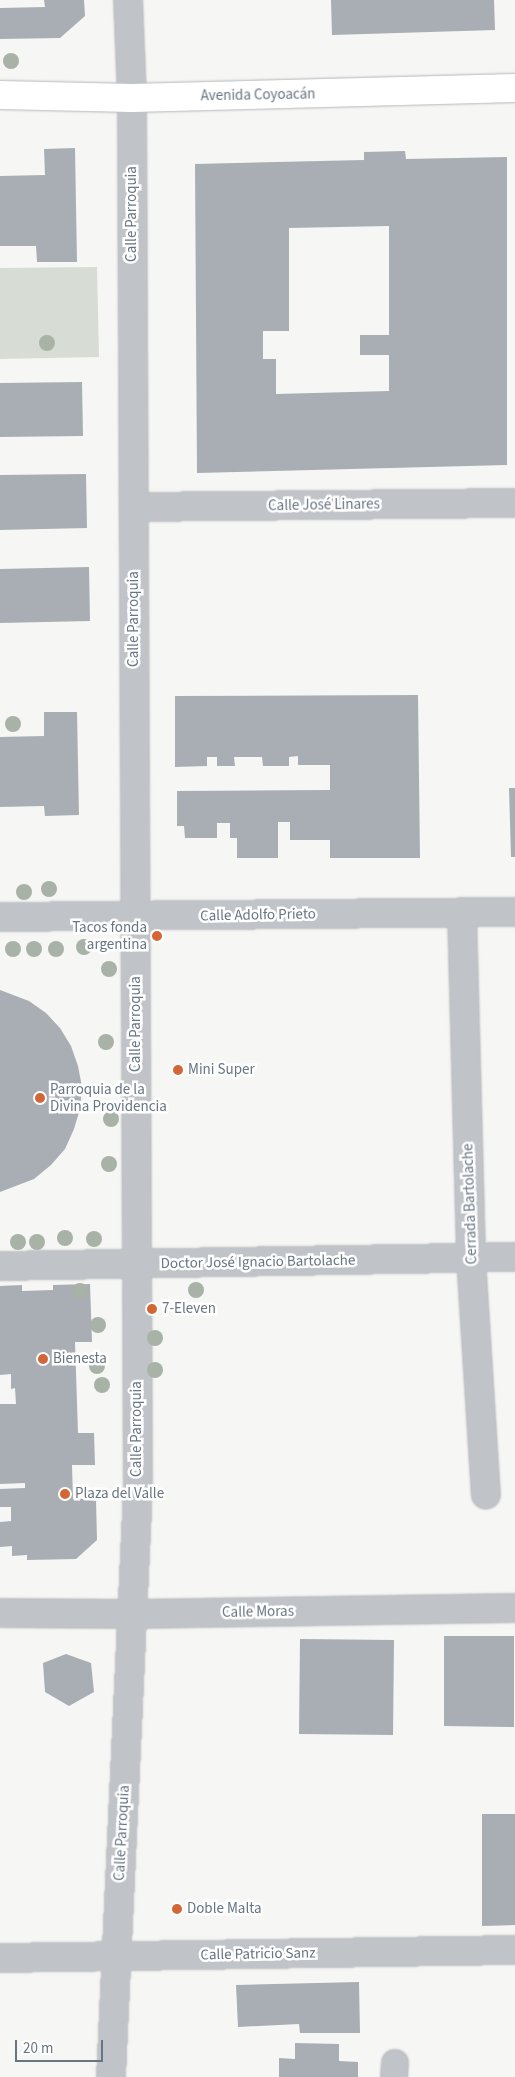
<!DOCTYPE html>
<meta charset="utf-8">
<style>
body{margin:0}
#map{position:relative;width:515px;height:2077px;overflow:hidden;background:#f6f6f4;font-family:"Source Sans 3",sans-serif}
div>[style]{position:absolute}
.green>*{inset:0;background:#d7ddd5}
.building>*{inset:0;background:#a8aeb4}
.roads{filter:drop-shadow(0 0 1px #b4b7bb) drop-shadow(0 0 1px #b4b7bb)}
.pedestrian>*{height:26px;margin:-13px;padding:0 13px;transform-origin:13px;border-radius:13px;background:#c0c3c7}
.minor>*{height:28px;margin:-14px;padding:0 14px;transform-origin:14px;border-radius:14px;background:#c0c3c7}
.primary>*{height:28px;margin:-14px;padding:0 14px;transform-origin:14px;border-radius:14px;background:#fff}
.trees>*{width:16px;height:16px;margin:-8px;border-radius:50%;background:#a8b2a6}
.dots>*{width:14px;height:14px;translate:-50% -50%;box-sizing:border-box;border:2px solid #fff;border-radius:50%}
span{translate:-50% -50%;white-space:nowrap;text-align:center;line-height:1.15;-webkit-text-stroke:5px #fff;paint-order:stroke}
.street-label{font-size:15px;color:#687582}
.poi-label{font-size:15px;color:#687582}
.right{translate:-100% -50%;text-align:right}
.left{translate:0 -50%;text-align:left}
.scale{position:absolute;left:15px;top:2040px;width:88px;height:22px;box-sizing:border-box;border:2px solid #687582;border-top:0;padding-left:6px;font-size:15px;line-height:18px;white-space:nowrap;color:#687582;-webkit-text-stroke:4px #fff;paint-order:stroke}
</style>
<div id="map">
<div class="green">
<i style="clip-path:polygon(97px 267px,99px 357px,0 359px,0 268px)"></i>
</div>
<div class="building">
<i style="clip-path:polygon(44px 0,84px 0,85px 16px,60px 38px,0 39px,0 8px,45px 7px)"></i>
<i style="clip-path:polygon(331px 0,494px 0,495px 30px,332px 35px)"></i>
<i style="clip-path:polygon(75px 148px,77px 262px,37px 262px,36px 246px,0 246px,0 176px,45px 175px,44px 149px)"></i>
<i style="clip-path:polygon(evenodd,405px 151px,406px 159px,507px 157px,507px 465px,197px 473px,195px 164px,364px 160px,364px 152px,405px 151px,389px 226px,389px 335px,360px 335px,360px 355px,389px 355px,389px 391px,276px 394px,276px 359px,263px 359px,263px 331px,289px 331px,289px 228px,389px 226px)"></i>
<i style="clip-path:polygon(82px 382px,83px 436px,0 437px,0 383px)"></i>
<i style="clip-path:polygon(86px 474px,87px 528px,0 530px,0 475px)"></i>
<i style="clip-path:polygon(89px 567px,90px 621px,0 623px,0 569px)"></i>
<i style="clip-path:polygon(418px 695px,420px 858px,330px 858px,330px 840px,290px 840px,290px 822px,278px 822px,278px 858px,237px 858px,237px 838px,230px 838px,230px 823px,217px 823px,217px 838px,185px 838px,184px 826px,177px 826px,177px 791px,330px 790px,330px 765px,298px 765px,298px 756px,289px 757px,289px 766px,263px 766px,262px 757px,234px 757px,235px 766px,217px 766px,217px 757px,207px 757px,207px 766px,175px 767px,175px 696px)"></i>
<i style="clip-path:polygon(44px 712px,77px 712px,79px 815px,45px 816px,44px 806px,0 807px,0 737px,44px 736px)"></i>
<i style="clip-path:polygon(509px 788px,515px 788px,515px 857px,511px 857px)"></i>
<i style="clip-path:polygon(0 990px,29px 1001px,46px 1013px,60px 1028px,71px 1046px,78px 1066px,82px 1087px,80px 1109px,74px 1129px,65px 1149px,51px 1165px,34px 1179px,0 1192px)"></i>
<i style="clip-path:polygon(90px 1284px,92px 1342px,75px 1342px,78px 1433px,94px 1433px,95px 1465px,72px 1465px,73px 1499px,96px 1499px,97px 1540px,76px 1559px,27px 1560px,27px 1555px,12px 1556px,12px 1546px,0 1547px,0 1522px,11px 1521px,11px 1507px,0 1507px,0 1489px,25px 1488px,25px 1483px,0 1484px,0 1404px,16px 1404px,15px 1388px,11px 1389px,11px 1374px,0 1375px,0 1286px,22px 1285px,22px 1291px,53px 1290px,53px 1285px)"></i>
<i style="clip-path:polygon(444px 1636px,514px 1636px,514px 1727px,444px 1726px)"></i>
<i style="clip-path:polygon(300px 1639px,394px 1640px,393px 1735px,299px 1734px)"></i>
<i style="clip-path:polygon(66px 1654px,91px 1663px,94px 1692px,69px 1706px,45px 1692px,43px 1663px)"></i>
<i style="clip-path:polygon(482px 1814px,515px 1814px,515px 1925px,482px 1926px)"></i>
<i style="clip-path:polygon(359px 1982px,360px 2033px,300px 2033px,299px 2024px,238px 2027px,236px 1985px)"></i>
<i style="clip-path:polygon(295px 2043px,339px 2044px,339px 2061px,358px 2062px,358px 2077px,279px 2077px,279px 2058px,295px 2059px)"></i>
</div>
<div class="roads">
<div class="pedestrian">
<i style="left:394px;top:2077px;width:14px;rotate:-86deg"></i>
</div>
<div class="minor">
<i style="left:134px;top:507px;width:381px;rotate:-0.6deg"></i>
<i style="left:462px;top:912px;width:346px;rotate:88.5deg"></i>
<i style="left:471px;top:1258px;width:237px;rotate:86.4deg"></i>
<i style="left:0;top:917px;width:515px;rotate:-0.56deg"></i>
<i style="left:0;top:1266px;width:515px;rotate:-1deg"></i>
<i style="left:0;top:1613px;width:134px;rotate:0.4deg"></i>
<i style="left:134px;top:1614px;width:381px;rotate:-0.9deg"></i>
<i style="left:0;top:1958px;width:515px;rotate:-0.89deg"></i>
<i style="left:111px;top:2077px;width:588px;rotate:-87.37deg"></i>
<i style="left:138px;top:1490px;width:1392px;rotate:-90.25deg"></i>
<i style="left:132px;top:98px;width:98px;rotate:-92.3deg"></i>
</div>
<div class="primary">
<i style="left:0;top:95px;width:132px;rotate:1.3deg"></i>
<i style="left:132px;top:98px;width:383px;rotate:-1.5deg"></i>
</div>
</div>
<div class="trees">
<i style="left:11px;top:61px"></i>
<i style="left:47px;top:343px"></i>
<i style="left:13px;top:724px"></i>
<i style="left:49px;top:889px"></i>
<i style="left:24px;top:892px"></i>
<i style="left:84px;top:947px"></i>
<i style="left:13px;top:949px"></i>
<i style="left:34px;top:949px"></i>
<i style="left:56px;top:949px"></i>
<i style="left:109px;top:969px"></i>
<i style="left:106px;top:1042px"></i>
<i style="left:111px;top:1119px"></i>
<i style="left:109px;top:1164px"></i>
<i style="left:65px;top:1238px"></i>
<i style="left:94px;top:1239px"></i>
<i style="left:18px;top:1242px"></i>
<i style="left:37px;top:1242px"></i>
<i style="left:196px;top:1290px"></i>
<i style="left:80px;top:1291px"></i>
<i style="left:98px;top:1325px"></i>
<i style="left:155px;top:1338px"></i>
<i style="left:97px;top:1366px"></i>
<i style="left:155px;top:1370px"></i>
<i style="left:102px;top:1385px"></i>
</div>
<div class="dots">
<i style="left:157px;top:936px;background:#d36637"></i>
<i style="left:178px;top:1070px;background:#d36637"></i>
<i style="left:40px;top:1098px;background:#d36637"></i>
<i style="left:152px;top:1309px;background:#d36637"></i>
<i style="left:43px;top:1359px;background:#d36637"></i>
<i style="left:65px;top:1494px;background:#d36637"></i>
<i style="left:177px;top:1909px;background:#d36637"></i>
</div>
<div class="street-label">
<span style="left:258px;top:95px;rotate:-1deg">Avenida Coyoacán</span>
<span style="left:132px;top:214px;rotate:-90deg">Calle Parroquia</span>
<span style="left:324px;top:505px;rotate:-1deg">Calle José Linares</span>
<span style="left:134px;top:619px;rotate:-90deg">Calle Parroquia</span>
<span style="left:258px;top:915px;rotate:-1deg">Calle Adolfo Prieto</span>
<span style="left:136px;top:1024px;rotate:-90deg">Calle Parroquia</span>
<span style="left:470px;top:1204px;rotate:-92deg">Cerrada Bartolache</span>
<span style="left:258px;top:1262px;rotate:-1deg">Doctor José Ignacio Bartolache</span>
<span style="left:137px;top:1429px;rotate:-90deg">Calle Parroquia</span>
<span style="left:258px;top:1612px;rotate:-1deg">Calle Moras</span>
<span style="left:122px;top:1833px;rotate:-87deg">Calle Parroquia</span>
<span style="left:258px;top:1954px;rotate:-1deg">Calle Patricio Sanz</span>
</div>
<div class="poi-label">
<span class="right" style="left:147px;top:936px">Tacos fonda<br>argentina</span>
<span class="left" style="left:188px;top:1070px">Mini Super</span>
<span class="left" style="left:50px;top:1098px">Parroquia de la<br>Divina Providencia</span>
<span class="left" style="left:162px;top:1309px">7-Eleven</span>
<span class="left" style="left:53px;top:1359px">Bienesta</span>
<span class="left" style="left:75px;top:1494px">Plaza del Valle</span>
<span class="left" style="left:187px;top:1909px">Doble Malta</span>
</div>
<div class="scale">20 m</div>
</div>
